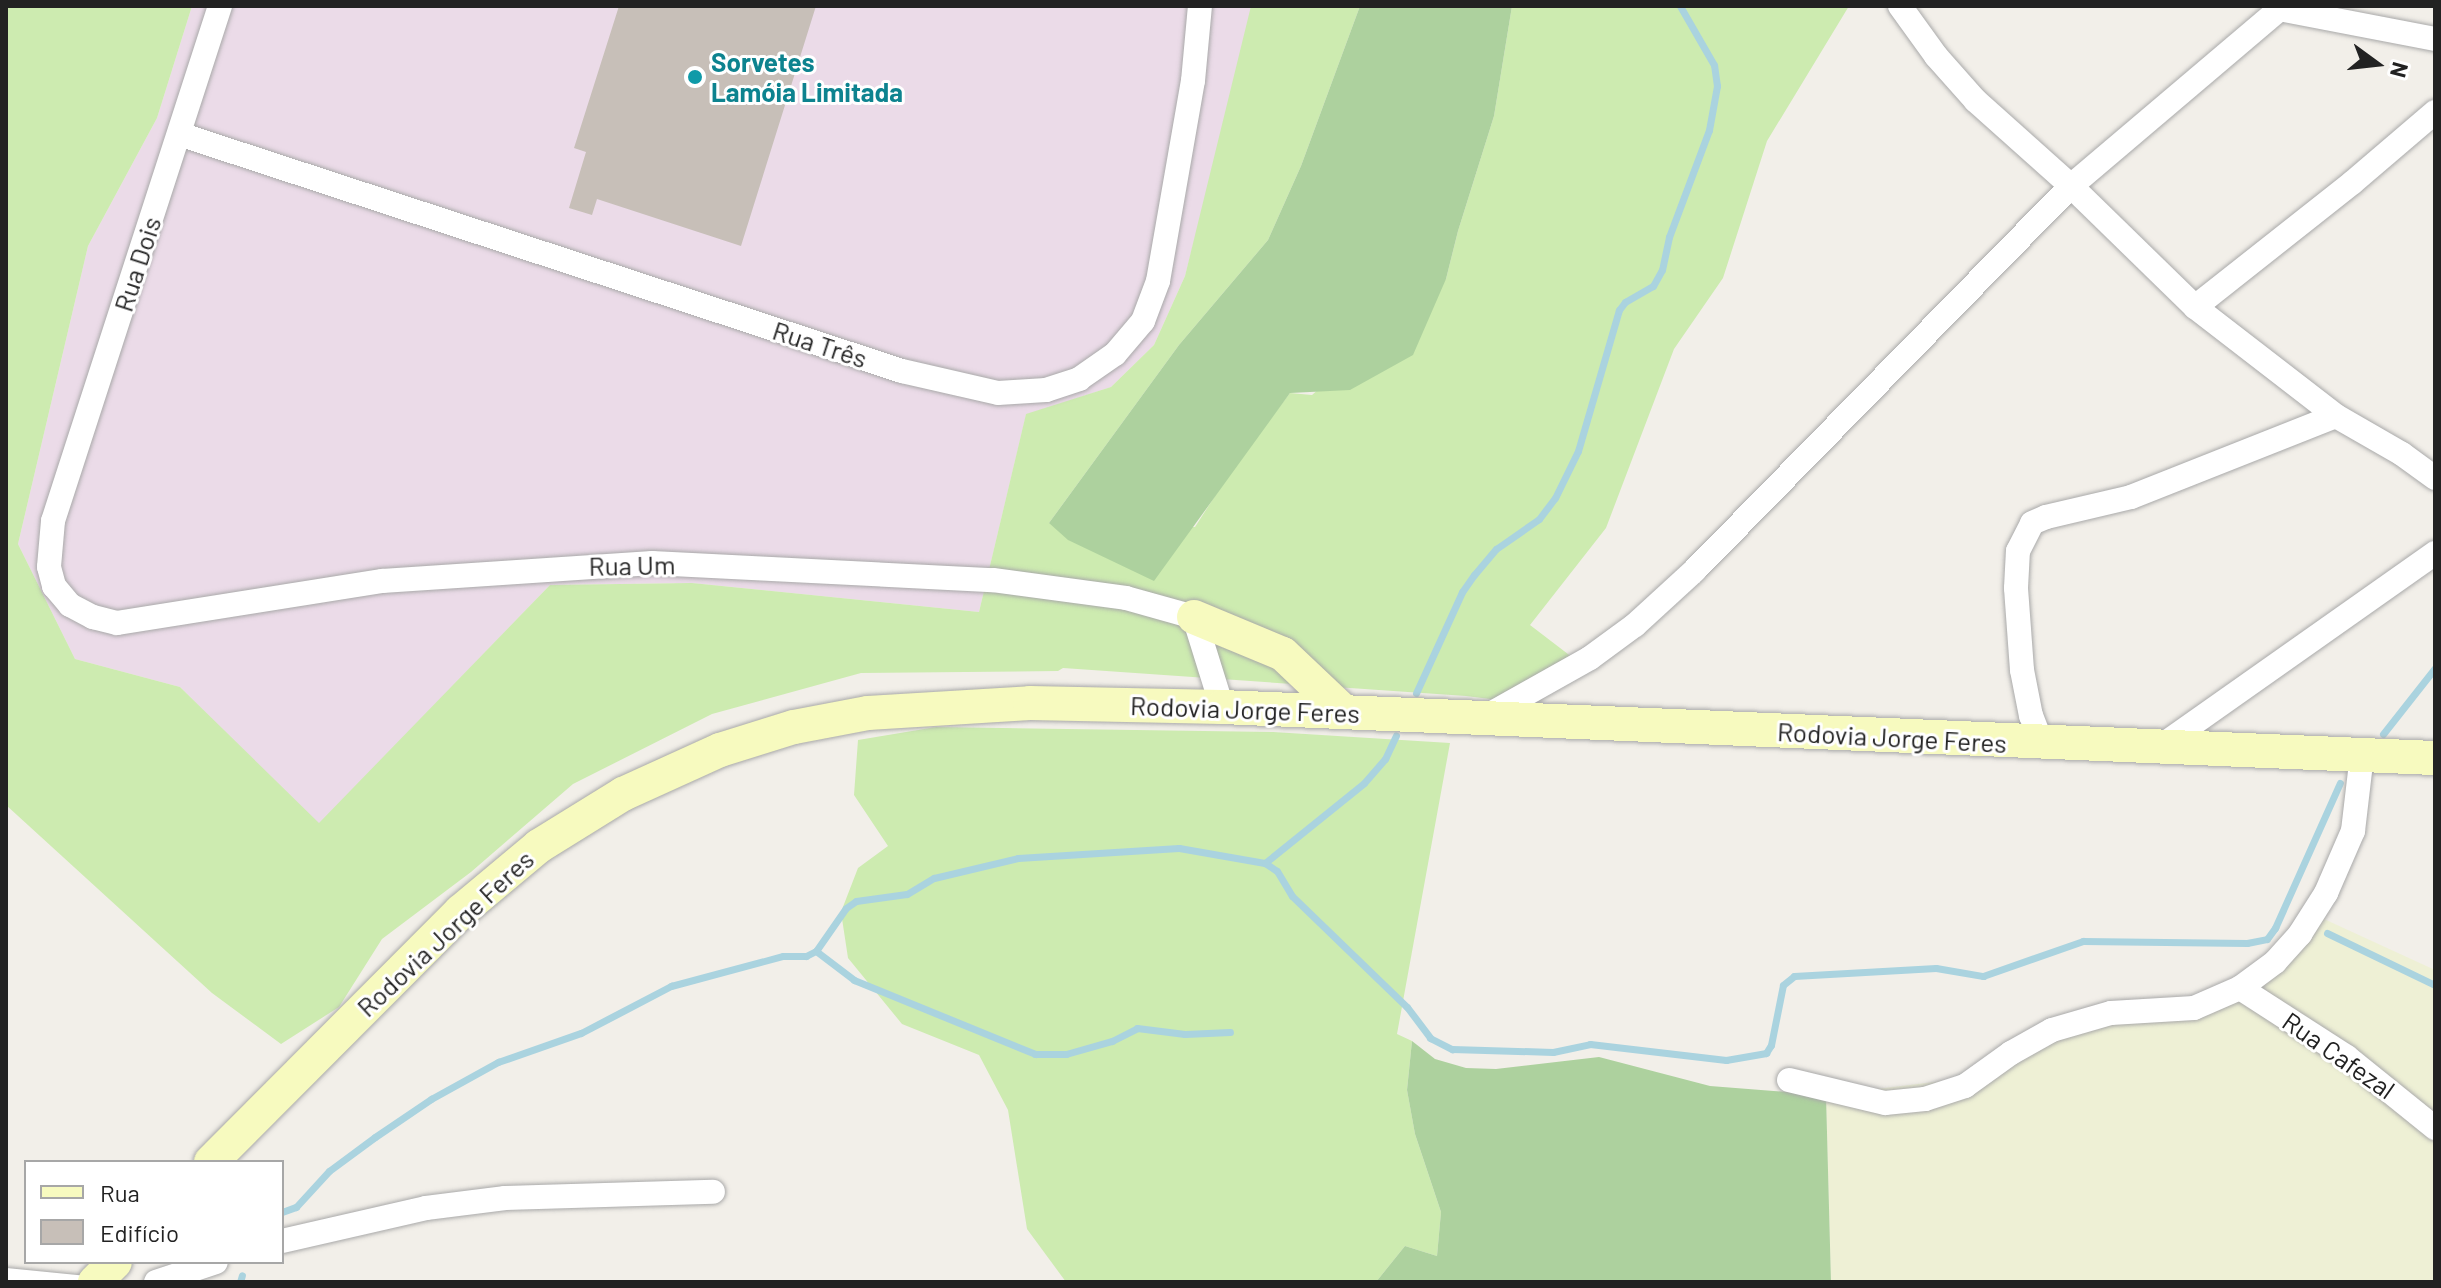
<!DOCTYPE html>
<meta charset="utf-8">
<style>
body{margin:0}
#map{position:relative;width:2441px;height:1288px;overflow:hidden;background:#f2efe9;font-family:Barlow,sans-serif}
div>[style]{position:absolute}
.industrial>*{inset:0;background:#ebdbe8}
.farmland>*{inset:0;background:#eef0d5}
.grass>*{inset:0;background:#cdebb0}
.forest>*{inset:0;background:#add19e}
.stream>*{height:7px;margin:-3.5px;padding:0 3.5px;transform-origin:3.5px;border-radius:3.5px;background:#aad3df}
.building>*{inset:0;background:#c7bfb8}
.roads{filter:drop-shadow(0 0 2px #a9a9a9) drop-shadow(0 0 2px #a9a9a9)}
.lane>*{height:12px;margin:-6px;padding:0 6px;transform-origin:6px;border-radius:6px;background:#fff}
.street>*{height:24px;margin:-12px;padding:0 12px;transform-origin:12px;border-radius:12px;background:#fff}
.secondary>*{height:34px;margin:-17px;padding:0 17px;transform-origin:17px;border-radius:17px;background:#f7fabf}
.dots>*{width:22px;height:22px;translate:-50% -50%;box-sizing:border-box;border:4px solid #fff;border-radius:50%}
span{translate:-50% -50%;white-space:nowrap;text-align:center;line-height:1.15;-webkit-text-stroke:6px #fff;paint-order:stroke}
.culture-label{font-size:26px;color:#0d838f;font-weight:700}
.left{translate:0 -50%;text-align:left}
.street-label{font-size:26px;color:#222}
.frame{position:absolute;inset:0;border:8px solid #222;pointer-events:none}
.legend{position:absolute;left:24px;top:1160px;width:260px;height:104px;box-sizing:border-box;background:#fff;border:2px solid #a7a7a7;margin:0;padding:10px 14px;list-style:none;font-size:24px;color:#222}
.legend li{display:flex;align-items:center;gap:16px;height:40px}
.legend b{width:40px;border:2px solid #a7a7a7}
.north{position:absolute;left:2337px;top:24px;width:80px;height:80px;-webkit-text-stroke:6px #fff;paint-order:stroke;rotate:105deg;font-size:22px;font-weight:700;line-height:32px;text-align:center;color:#222}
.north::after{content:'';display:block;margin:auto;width:28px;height:36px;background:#222;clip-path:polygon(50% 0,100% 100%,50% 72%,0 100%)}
</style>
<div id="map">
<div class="industrial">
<i style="clip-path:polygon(192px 6px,1251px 6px,1252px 17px,1185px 276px,1154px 345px,1111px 387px,1026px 415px,979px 612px,692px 583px,550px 585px,319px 824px,180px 687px,75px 659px,18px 544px,88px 246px,157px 118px)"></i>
</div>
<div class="farmland">
<i style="clip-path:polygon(2324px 919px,2435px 970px,2435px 1282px,1831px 1282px,1826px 1095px,1984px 1076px,2025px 1047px,2277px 972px)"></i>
</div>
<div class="grass">
<i style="clip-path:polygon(6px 6px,192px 6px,157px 118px,88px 246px,18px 544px,75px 659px,180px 687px,319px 823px,550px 585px,692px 583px,979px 612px,1026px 414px,1111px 387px,1154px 345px,1185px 276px,1251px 6px,1360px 6px,1301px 166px,1268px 240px,1179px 345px,1049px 523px,1195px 527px,1233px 468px,1290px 393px,1312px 395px,1446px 279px,1458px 231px,1494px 116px,1512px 6px,1849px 6px,1767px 141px,1723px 278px,1674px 349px,1606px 528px,1530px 625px,1581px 664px,1531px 704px,1466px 696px,1063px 668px,1058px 671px,861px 673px,712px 714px,573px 784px,471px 872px,382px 939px,339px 1007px,281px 1044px,212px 993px,6px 805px)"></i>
<i style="clip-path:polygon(936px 727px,1273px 732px,1450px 743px,1397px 1034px,1412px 1041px,1407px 1090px,1415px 1134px,1441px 1212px,1437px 1256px,1405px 1246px,1376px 1282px,1066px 1282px,1027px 1229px,1008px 1110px,979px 1055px,902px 1024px,848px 958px,841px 912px,858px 868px,888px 846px,854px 795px,858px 740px)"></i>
</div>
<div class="forest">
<i style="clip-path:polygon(1360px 6px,1512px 6px,1494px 116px,1458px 231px,1446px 279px,1413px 355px,1350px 390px,1290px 393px,1154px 581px,1068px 540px,1049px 523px,1179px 345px,1268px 240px,1301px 166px)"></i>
<i style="clip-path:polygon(1412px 1041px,1435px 1059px,1466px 1068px,1496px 1069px,1599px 1057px,1710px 1086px,1826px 1095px,1831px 1282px,1376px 1282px,1405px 1246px,1437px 1256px,1441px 1212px,1415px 1134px,1407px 1090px)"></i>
</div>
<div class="stream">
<i style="left:1416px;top:693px;width:111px;rotate:-65.5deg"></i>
<i style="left:1462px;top:592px;width:21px;rotate:-55deg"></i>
<i style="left:1474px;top:575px;width:34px;rotate:-50deg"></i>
<i style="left:1496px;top:549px;width:52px;rotate:-34.9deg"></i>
<i style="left:1539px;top:519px;width:26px;rotate:-53deg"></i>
<i style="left:1555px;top:498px;width:52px;rotate:-63.9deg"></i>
<i style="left:1578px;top:451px;width:147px;rotate:-73.8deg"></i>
<i style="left:1619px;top:310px;width:10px;rotate:-53deg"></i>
<i style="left:1625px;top:302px;width:32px;rotate:-30deg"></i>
<i style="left:1653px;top:286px;width:18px;rotate:-61deg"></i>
<i style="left:1662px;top:270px;width:34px;rotate:-78deg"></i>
<i style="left:1669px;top:237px;width:114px;rotate:-69.5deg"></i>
<i style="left:1709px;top:130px;width:45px;rotate:-79.7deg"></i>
<i style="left:1717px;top:86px;width:21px;rotate:-98deg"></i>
<i style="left:1714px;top:65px;width:68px;rotate:-120deg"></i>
<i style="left:2383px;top:734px;width:84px;rotate:-51.8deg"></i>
<i style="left:1265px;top:863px;width:127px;rotate:-38.9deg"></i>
<i style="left:1364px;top:783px;width:32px;rotate:-49deg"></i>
<i style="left:1385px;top:759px;width:26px;rotate:-65deg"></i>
<i style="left:2327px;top:933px;width:120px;rotate:25.7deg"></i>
<i style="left:816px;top:951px;width:48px;rotate:37.3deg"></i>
<i style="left:854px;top:980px;width:196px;rotate:22.2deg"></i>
<i style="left:1035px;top:1054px;width:31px"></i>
<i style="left:1066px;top:1054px;width:48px;rotate:-15.8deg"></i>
<i style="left:1112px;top:1041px;width:28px;rotate:-27deg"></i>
<i style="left:1137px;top:1028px;width:48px;rotate:7.1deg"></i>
<i style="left:1185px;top:1034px;width:45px;rotate:-2.5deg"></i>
<i style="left:282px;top:1212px;width:15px;rotate:-20deg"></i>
<i style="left:296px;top:1207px;width:49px;rotate:-47.5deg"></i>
<i style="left:329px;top:1171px;width:57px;rotate:-36.5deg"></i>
<i style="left:375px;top:1137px;width:68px;rotate:-34.2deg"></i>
<i style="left:431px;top:1099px;width:77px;rotate:-28.9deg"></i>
<i style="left:498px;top:1062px;width:88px;rotate:-19.3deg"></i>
<i style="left:581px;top:1033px;width:102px;rotate:-27.6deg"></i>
<i style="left:671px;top:986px;width:116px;rotate:-15deg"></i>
<i style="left:783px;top:956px;width:23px"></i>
<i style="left:806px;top:956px;width:11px;rotate:-27deg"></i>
<i style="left:816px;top:951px;width:52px;rotate:-55.1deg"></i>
<i style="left:846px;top:908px;width:12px;rotate:-35deg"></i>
<i style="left:856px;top:901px;width:51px;rotate:-7.8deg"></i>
<i style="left:907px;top:894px;width:31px;rotate:-31deg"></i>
<i style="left:934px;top:878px;width:86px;rotate:-13.4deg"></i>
<i style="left:1018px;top:858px;width:161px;rotate:-3.6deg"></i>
<i style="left:1179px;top:848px;width:87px;rotate:9.9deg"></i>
<i style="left:1265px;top:863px;width:14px;rotate:34deg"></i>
<i style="left:1277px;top:871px;width:29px;rotate:59deg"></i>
<i style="left:1292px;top:896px;width:160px;rotate:44deg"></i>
<i style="left:1407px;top:1007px;width:39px;rotate:53deg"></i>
<i style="left:1430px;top:1038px;width:25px;rotate:27deg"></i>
<i style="left:1452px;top:1049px;width:101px;rotate:1.7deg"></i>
<i style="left:1553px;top:1052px;width:38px;rotate:-12deg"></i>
<i style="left:1590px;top:1044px;width:137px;rotate:6.7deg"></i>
<i style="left:1726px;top:1060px;width:41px;rotate:-9.9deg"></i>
<i style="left:1766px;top:1053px;width:9px;rotate:-58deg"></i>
<i style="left:1771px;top:1045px;width:61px;rotate:-78.7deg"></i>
<i style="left:1783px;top:985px;width:14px;rotate:-39deg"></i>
<i style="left:1794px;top:976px;width:142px;rotate:-3.2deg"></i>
<i style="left:1936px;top:968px;width:48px;rotate:9.7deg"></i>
<i style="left:1983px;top:976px;width:106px;rotate:-19.3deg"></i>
<i style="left:2083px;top:941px;width:164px;rotate:0.7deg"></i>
<i style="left:2247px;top:943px;width:20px;rotate:-11deg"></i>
<i style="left:2267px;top:939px;width:14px;rotate:-54deg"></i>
<i style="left:2275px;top:928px;width:159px;rotate:-65.9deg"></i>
<i style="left:240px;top:1282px;width:7px;rotate:-74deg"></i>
</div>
<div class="building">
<i style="clip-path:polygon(619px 6px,816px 6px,741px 246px,597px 199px,592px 215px,569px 208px,586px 152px,574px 148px)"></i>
</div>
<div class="roads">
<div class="lane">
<i style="left:6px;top:1274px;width:81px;rotate:5.6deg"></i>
</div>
<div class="street">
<i style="left:220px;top:6px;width:541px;rotate:107.97deg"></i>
<i style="left:53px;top:521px;width:46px;rotate:95deg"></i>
<i style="left:49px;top:567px;width:20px;rotate:75deg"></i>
<i style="left:54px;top:586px;width:25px;rotate:50deg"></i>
<i style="left:70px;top:605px;width:26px;rotate:28deg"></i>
<i style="left:93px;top:617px;width:25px;rotate:14deg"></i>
<i style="left:117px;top:623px;width:268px;rotate:-9deg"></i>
<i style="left:382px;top:581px;width:271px;rotate:-3.8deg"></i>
<i style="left:652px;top:563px;width:341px;rotate:2.9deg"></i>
<i style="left:993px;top:580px;width:134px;rotate:7.7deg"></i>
<i style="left:1126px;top:598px;width:71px;rotate:15.6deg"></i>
<i style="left:1194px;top:617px;width:94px;rotate:72.7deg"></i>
<i style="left:1900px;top:6px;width:62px;rotate:54.2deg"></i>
<i style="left:1936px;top:56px;width:60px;rotate:48.4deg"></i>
<i style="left:1976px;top:101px;width:127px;rotate:41.8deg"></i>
<i style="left:2071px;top:186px;width:173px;rotate:44.3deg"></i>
<i style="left:2195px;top:307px;width:178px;rotate:37.7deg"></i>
<i style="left:2336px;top:416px;width:76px;rotate:29.9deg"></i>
<i style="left:2402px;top:454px;width:41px;rotate:36deg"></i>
<i style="left:2279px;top:9px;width:159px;rotate:10.9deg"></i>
<i style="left:179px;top:134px;width:761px;rotate:18.15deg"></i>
<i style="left:902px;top:371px;width:98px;rotate:12.9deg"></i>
<i style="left:998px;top:393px;width:48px;rotate:-3.6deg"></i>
<i style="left:1046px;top:390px;width:35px;rotate:-18deg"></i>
<i style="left:1079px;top:379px;width:44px;rotate:-34.8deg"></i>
<i style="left:1115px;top:354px;width:43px;rotate:-49.7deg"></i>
<i style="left:1143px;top:321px;width:43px;rotate:-69.4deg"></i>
<i style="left:1158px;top:281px;width:203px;rotate:-80.1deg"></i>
<i style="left:1193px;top:81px;width:75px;rotate:-84.7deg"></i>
<i style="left:2195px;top:307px;width:201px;rotate:-38.3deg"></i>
<i style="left:2353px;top:182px;width:108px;rotate:-40.5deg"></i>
<i style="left:1485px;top:717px;width:120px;rotate:-29.3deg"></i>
<i style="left:1590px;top:658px;width:56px;rotate:-36.3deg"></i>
<i style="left:1635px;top:625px;width:80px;rotate:-42.5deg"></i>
<i style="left:1694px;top:571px;width:539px;rotate:-45.6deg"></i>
<i style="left:2071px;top:186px;width:278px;rotate:-40.3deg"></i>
<i style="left:2042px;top:744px;width:30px;rotate:-111deg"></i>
<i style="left:2031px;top:716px;width:47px;rotate:-101.1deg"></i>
<i style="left:2022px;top:670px;width:82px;rotate:-94.2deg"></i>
<i style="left:2016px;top:588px;width:37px;rotate:-87deg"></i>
<i style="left:2018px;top:551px;width:31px;rotate:-63deg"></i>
<i style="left:2032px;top:523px;width:15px;rotate:-23deg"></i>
<i style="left:2046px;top:517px;width:87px;rotate:-13.2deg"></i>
<i style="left:2131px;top:497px;width:220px;rotate:-21.6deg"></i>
<i style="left:2160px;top:747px;width:337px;rotate:-35.2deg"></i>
<i style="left:2240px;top:988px;width:127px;rotate:32.8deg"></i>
<i style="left:2347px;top:1057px;width:113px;rotate:38.9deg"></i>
<i style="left:1789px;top:1080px;width:99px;rotate:13.5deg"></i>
<i style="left:1885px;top:1103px;width:40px;rotate:-5.7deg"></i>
<i style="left:1925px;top:1099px;width:42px;rotate:-18deg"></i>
<i style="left:1965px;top:1086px;width:57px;rotate:-35.7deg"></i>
<i style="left:2011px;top:1053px;width:47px;rotate:-29.3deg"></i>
<i style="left:2052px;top:1030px;width:61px;rotate:-16.1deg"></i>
<i style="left:2111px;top:1013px;width:83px;rotate:-3.4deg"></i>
<i style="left:2194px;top:1008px;width:50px;rotate:-23.5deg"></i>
<i style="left:2240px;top:988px;width:44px;rotate:-36.6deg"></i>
<i style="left:2275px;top:962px;width:38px;rotate:-48deg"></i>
<i style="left:2300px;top:934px;width:49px;rotate:-57.6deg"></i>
<i style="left:2326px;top:893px;width:68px;rotate:-66.5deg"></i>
<i style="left:2353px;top:831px;width:78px;rotate:-83.3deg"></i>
<i style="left:282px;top:1241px;width:148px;rotate:-12.9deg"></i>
<i style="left:426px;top:1208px;width:80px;rotate:-7.2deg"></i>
<i style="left:505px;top:1198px;width:208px;rotate:-1.7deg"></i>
<i style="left:156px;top:1282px;width:63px;rotate:-18.4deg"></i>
</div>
<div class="secondary">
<i style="left:1194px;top:617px;width:96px;rotate:22.6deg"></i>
<i style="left:1283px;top:654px;width:83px;rotate:43.5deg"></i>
<i style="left:211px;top:1162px;width:353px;rotate:-45.1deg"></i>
<i style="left:460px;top:912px;width:103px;rotate:-39.9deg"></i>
<i style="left:539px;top:846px;width:99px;rotate:-31.8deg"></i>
<i style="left:623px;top:794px;width:107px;rotate:-24.4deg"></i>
<i style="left:720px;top:750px;width:77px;rotate:-17.3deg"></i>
<i style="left:794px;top:727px;width:75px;rotate:-10.7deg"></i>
<i style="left:868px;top:713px;width:162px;rotate:-3.5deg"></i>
<i style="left:1030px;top:703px;width:192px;rotate:1.2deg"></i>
<i style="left:1222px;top:707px;width:1214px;rotate:2.41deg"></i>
<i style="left:95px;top:1282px;width:28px;rotate:-45deg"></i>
</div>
</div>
<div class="dots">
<i style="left:695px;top:77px;background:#0f9aa8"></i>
</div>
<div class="culture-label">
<span class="left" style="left:711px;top:77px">Sorvetes<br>Lamóia Limitada</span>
</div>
<div class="street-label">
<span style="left:137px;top:264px;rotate:-72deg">Rua Dois</span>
<span style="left:820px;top:344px;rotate:18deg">Rua Três</span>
<span style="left:632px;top:565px;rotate:-1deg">Rua Um</span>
<span style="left:1245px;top:709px;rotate:2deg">Rodovia Jorge Feres</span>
<span style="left:1892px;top:737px;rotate:3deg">Rodovia Jorge Feres</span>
<span style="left:445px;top:933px;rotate:-43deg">Rodovia Jorge Feres</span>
<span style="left:2339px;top:1055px;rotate:35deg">Rua Cafezal</span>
</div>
<div class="frame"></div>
<ul class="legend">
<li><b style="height:10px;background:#f7fabf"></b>Rua</li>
<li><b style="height:22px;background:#c7bfb8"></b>Edifício</li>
</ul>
<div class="north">N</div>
</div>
